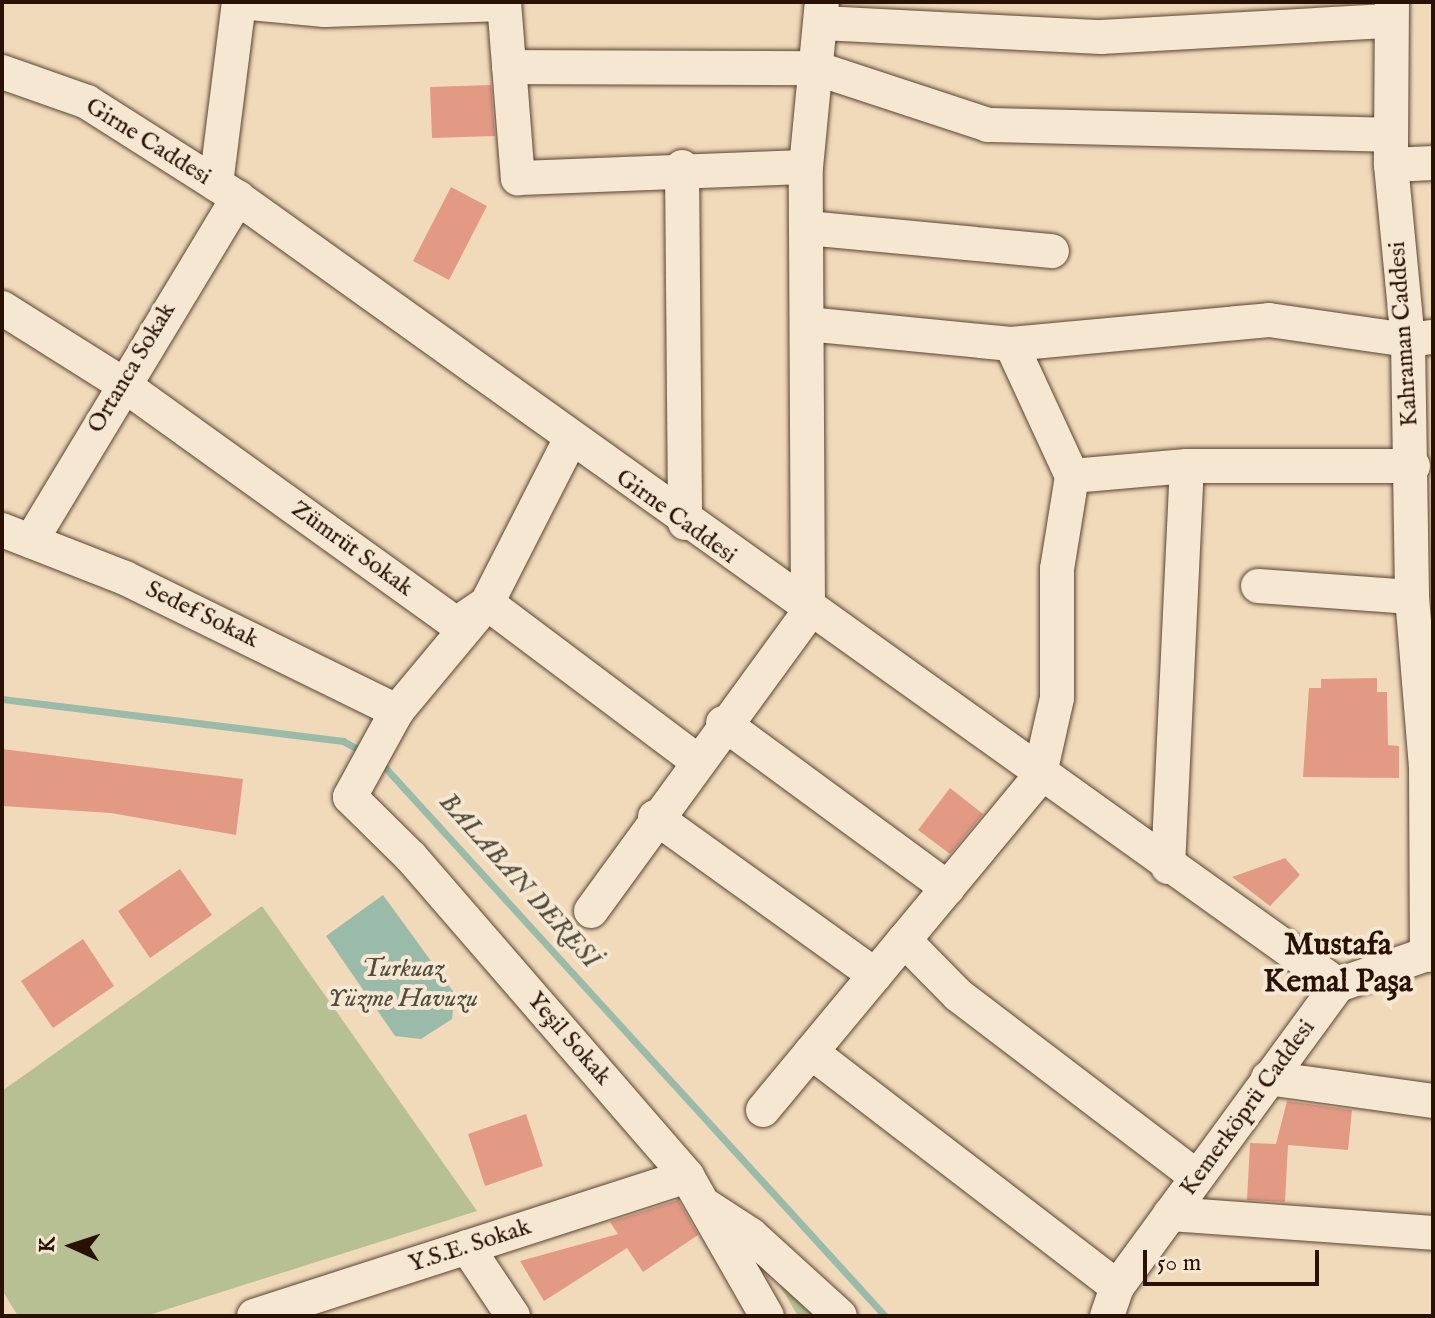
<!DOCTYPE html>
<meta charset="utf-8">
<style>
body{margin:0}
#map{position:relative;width:1435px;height:1318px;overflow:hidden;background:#f0daba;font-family:"IM FELL English",serif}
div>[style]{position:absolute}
.green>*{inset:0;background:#b6c092}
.water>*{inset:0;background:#9bbbaa}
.stream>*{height:7px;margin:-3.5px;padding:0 3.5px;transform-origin:3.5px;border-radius:3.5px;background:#9bbbaa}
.building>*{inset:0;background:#e29a85}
.roads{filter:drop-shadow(0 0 2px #5b4431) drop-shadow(0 0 2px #5b4431)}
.minor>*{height:34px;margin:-17px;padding:0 17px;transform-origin:17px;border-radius:17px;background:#f5e7d2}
span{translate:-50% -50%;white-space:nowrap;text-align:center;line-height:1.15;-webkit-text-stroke:8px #f5e7d2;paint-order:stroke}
.street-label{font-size:24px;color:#291203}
.water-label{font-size:26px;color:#514d3d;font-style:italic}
.district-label{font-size:32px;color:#291203;font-weight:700}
.frame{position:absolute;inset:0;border:4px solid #291203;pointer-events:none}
.north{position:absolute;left:32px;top:1206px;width:80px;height:80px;-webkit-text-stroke:6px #f5e7d2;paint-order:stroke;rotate:273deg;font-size:22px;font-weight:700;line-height:32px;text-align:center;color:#291203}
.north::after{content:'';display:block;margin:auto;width:28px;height:36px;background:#291203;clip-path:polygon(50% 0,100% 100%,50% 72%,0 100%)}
.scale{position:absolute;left:1143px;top:1250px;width:176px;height:36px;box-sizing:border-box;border:4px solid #291203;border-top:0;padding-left:10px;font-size:24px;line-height:28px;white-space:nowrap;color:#291203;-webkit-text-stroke:6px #f5e7d2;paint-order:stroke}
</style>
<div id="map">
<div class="green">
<i style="clip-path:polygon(262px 906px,477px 1211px,146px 1316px,18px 1316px,2px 1290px,2px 1091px)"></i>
<i style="clip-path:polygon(769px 1267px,825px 1316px,798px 1316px)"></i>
</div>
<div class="water">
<i style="clip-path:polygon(383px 895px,455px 994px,452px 1019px,421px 1039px,395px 1036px,326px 936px)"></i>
</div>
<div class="stream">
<i style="left:2px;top:699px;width:344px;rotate:7deg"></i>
<i style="left:343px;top:741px;width:23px;rotate:29deg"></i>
<i style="left:380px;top:762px;width:750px;rotate:47.65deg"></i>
</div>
<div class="building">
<i style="clip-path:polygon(491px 85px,495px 136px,432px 138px,430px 87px)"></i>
<i style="clip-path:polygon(451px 187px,487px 206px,449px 280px,413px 261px)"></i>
<i style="clip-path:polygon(1377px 678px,1377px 692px,1387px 692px,1388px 745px,1399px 746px,1399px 778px,1303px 777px,1309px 688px,1321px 688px,1321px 679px)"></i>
<i style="clip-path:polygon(2px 749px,243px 779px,236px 835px,111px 813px,2px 806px)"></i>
<i style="clip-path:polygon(950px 788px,983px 814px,950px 854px,918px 830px)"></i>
<i style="clip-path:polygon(1285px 858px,1300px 875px,1270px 906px,1232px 877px)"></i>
<i style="clip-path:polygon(180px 869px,212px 915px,150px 958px,118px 911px)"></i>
<i style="clip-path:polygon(83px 939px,114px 986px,53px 1028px,21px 981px)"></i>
<i style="clip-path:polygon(1287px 1101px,1352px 1110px,1348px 1150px,1288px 1145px,1285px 1202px,1247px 1200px,1250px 1143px,1276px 1144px)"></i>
<i style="clip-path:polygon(526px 1114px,543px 1166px,485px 1186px,468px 1134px)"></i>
<i style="clip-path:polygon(678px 1200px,698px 1235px,643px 1272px,627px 1248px,544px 1301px,520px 1261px,618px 1234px,610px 1222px)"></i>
</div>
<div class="roads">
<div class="minor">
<i style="left:240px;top:2px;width:85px;rotate:5.4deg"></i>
<i style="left:325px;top:10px;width:179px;rotate:-1.9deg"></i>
<i style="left:504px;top:2px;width:177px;rotate:85.5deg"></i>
<i style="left:518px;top:178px;width:288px;rotate:-2.2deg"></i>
<i style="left:1392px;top:2px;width:163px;rotate:90.4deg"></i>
<i style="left:1391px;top:165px;width:176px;rotate:84.5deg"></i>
<i style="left:1408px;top:340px;width:257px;rotate:89.1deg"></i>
<i style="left:1412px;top:597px;width:171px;rotate:85.3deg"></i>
<i style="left:1426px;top:767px;width:188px;rotate:89.7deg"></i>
<i style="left:822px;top:23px;width:279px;rotate:2.9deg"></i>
<i style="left:1101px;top:37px;width:290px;rotate:-3.2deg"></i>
<i style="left:509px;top:67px;width:306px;rotate:0.2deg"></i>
<i style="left:815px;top:68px;width:182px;rotate:18.2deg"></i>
<i style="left:988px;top:125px;width:403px;rotate:1.4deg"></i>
<i style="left:2px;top:72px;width:90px;rotate:19.4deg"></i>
<i style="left:87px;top:102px;width:179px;rotate:32.4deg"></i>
<i style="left:238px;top:198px;width:1353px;rotate:35.58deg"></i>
<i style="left:1391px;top:165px;width:42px;rotate:-2.7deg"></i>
<i style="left:682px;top:167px;width:356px;rotate:89.5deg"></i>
<i style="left:216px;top:184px;width:183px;rotate:-82.8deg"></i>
<i style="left:807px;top:228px;width:246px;rotate:5.4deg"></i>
<i style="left:2px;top:308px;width:141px;rotate:32.2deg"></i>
<i style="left:121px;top:383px;width:413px;rotate:35.7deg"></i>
<i style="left:456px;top:624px;width:37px;rotate:-34deg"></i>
<i style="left:487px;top:603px;width:260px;rotate:36.9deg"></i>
<i style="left:807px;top:324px;width:205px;rotate:5.6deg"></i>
<i style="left:1011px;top:344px;width:259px;rotate:-5.3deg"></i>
<i style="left:1269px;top:320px;width:140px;rotate:8.2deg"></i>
<i style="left:1408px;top:340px;width:25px;rotate:-7deg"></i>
<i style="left:570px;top:440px;width:183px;rotate:117deg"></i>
<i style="left:487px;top:603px;width:141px;rotate:129.8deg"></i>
<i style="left:397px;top:711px;width:98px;rotate:118.7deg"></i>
<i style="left:350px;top:797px;width:86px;rotate:44.5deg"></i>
<i style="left:411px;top:857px;width:422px;rotate:49.1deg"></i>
<i style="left:687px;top:1176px;width:161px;rotate:60.3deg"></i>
<i style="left:1072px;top:476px;width:115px;rotate:-5deg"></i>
<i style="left:1187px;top:466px;width:226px"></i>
<i style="left:2px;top:530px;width:132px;rotate:21.3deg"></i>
<i style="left:125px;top:578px;width:303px;rotate:26.1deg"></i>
<i style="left:31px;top:541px;width:401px;rotate:-58.9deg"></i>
<i style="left:1258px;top:586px;width:154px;rotate:4.1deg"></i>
<i style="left:723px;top:723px;width:279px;rotate:36.3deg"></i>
<i style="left:655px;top:817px;width:271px;rotate:35.7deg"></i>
<i style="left:1168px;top:867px;width:401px;rotate:-87.3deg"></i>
<i style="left:591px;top:911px;width:369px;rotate:-53.9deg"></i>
<i style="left:808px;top:613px;width:446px;rotate:-90.3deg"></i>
<i style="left:806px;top:167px;width:166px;rotate:-84.5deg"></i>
<i style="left:904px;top:940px;width:77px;rotate:45.5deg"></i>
<i style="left:958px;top:995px;width:300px;rotate:37.3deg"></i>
<i style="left:811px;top:1052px;width:386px;rotate:37.5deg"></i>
<i style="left:1268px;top:1078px;width:167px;rotate:7.9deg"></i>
<i style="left:763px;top:1110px;width:432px;rotate:-50.3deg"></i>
<i style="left:1039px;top:778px;width:82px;rotate:-77.3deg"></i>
<i style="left:1057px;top:698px;width:129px;rotate:-90deg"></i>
<i style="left:1057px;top:569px;width:94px;rotate:-80.8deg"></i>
<i style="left:1072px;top:476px;width:145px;rotate:-114.8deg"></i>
<i style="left:708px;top:1207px;width:51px;rotate:33.1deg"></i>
<i style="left:751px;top:1235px;width:120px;rotate:42.3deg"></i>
<i style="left:1170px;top:1214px;width:264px;rotate:4.1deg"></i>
<i style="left:467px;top:1247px;width:83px;rotate:56.3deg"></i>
<i style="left:254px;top:1316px;width:455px;rotate:-17.9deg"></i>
<i style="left:1107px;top:1316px;width:31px;rotate:-71deg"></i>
<i style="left:1117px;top:1287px;width:374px;rotate:-53.8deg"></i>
<i style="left:1338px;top:985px;width:101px;rotate:-19.2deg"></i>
</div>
</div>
<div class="street-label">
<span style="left:148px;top:142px;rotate:32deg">Girne Caddesi</span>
<span style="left:1404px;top:334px;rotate:-94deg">Kahraman Caddesi</span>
<span style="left:132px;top:368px;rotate:-59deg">Ortanca Sokak</span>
<span style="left:676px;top:517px;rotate:36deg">Girne Caddesi</span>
<span style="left:352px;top:549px;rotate:36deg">Zümrüt Sokak</span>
<span style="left:202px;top:615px;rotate:26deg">Sedef Sokak</span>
<span style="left:569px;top:1039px;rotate:49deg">Yeşil Sokak</span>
<span style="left:1248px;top:1108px;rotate:-54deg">Kemerköprü Caddesi</span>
<span style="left:470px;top:1246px;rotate:-18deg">Y.S.E. Sokak</span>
</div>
<div class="water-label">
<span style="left:519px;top:881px;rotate:48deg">BALABAN DERESİ</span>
<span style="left:403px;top:984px">Turkuaz<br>Yüzme Havuzu</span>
</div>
<div class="district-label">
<span style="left:1338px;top:965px">Mustafa<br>Kemal Paşa</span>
</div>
<div class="frame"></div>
<div class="north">K</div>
<div class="scale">50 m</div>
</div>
